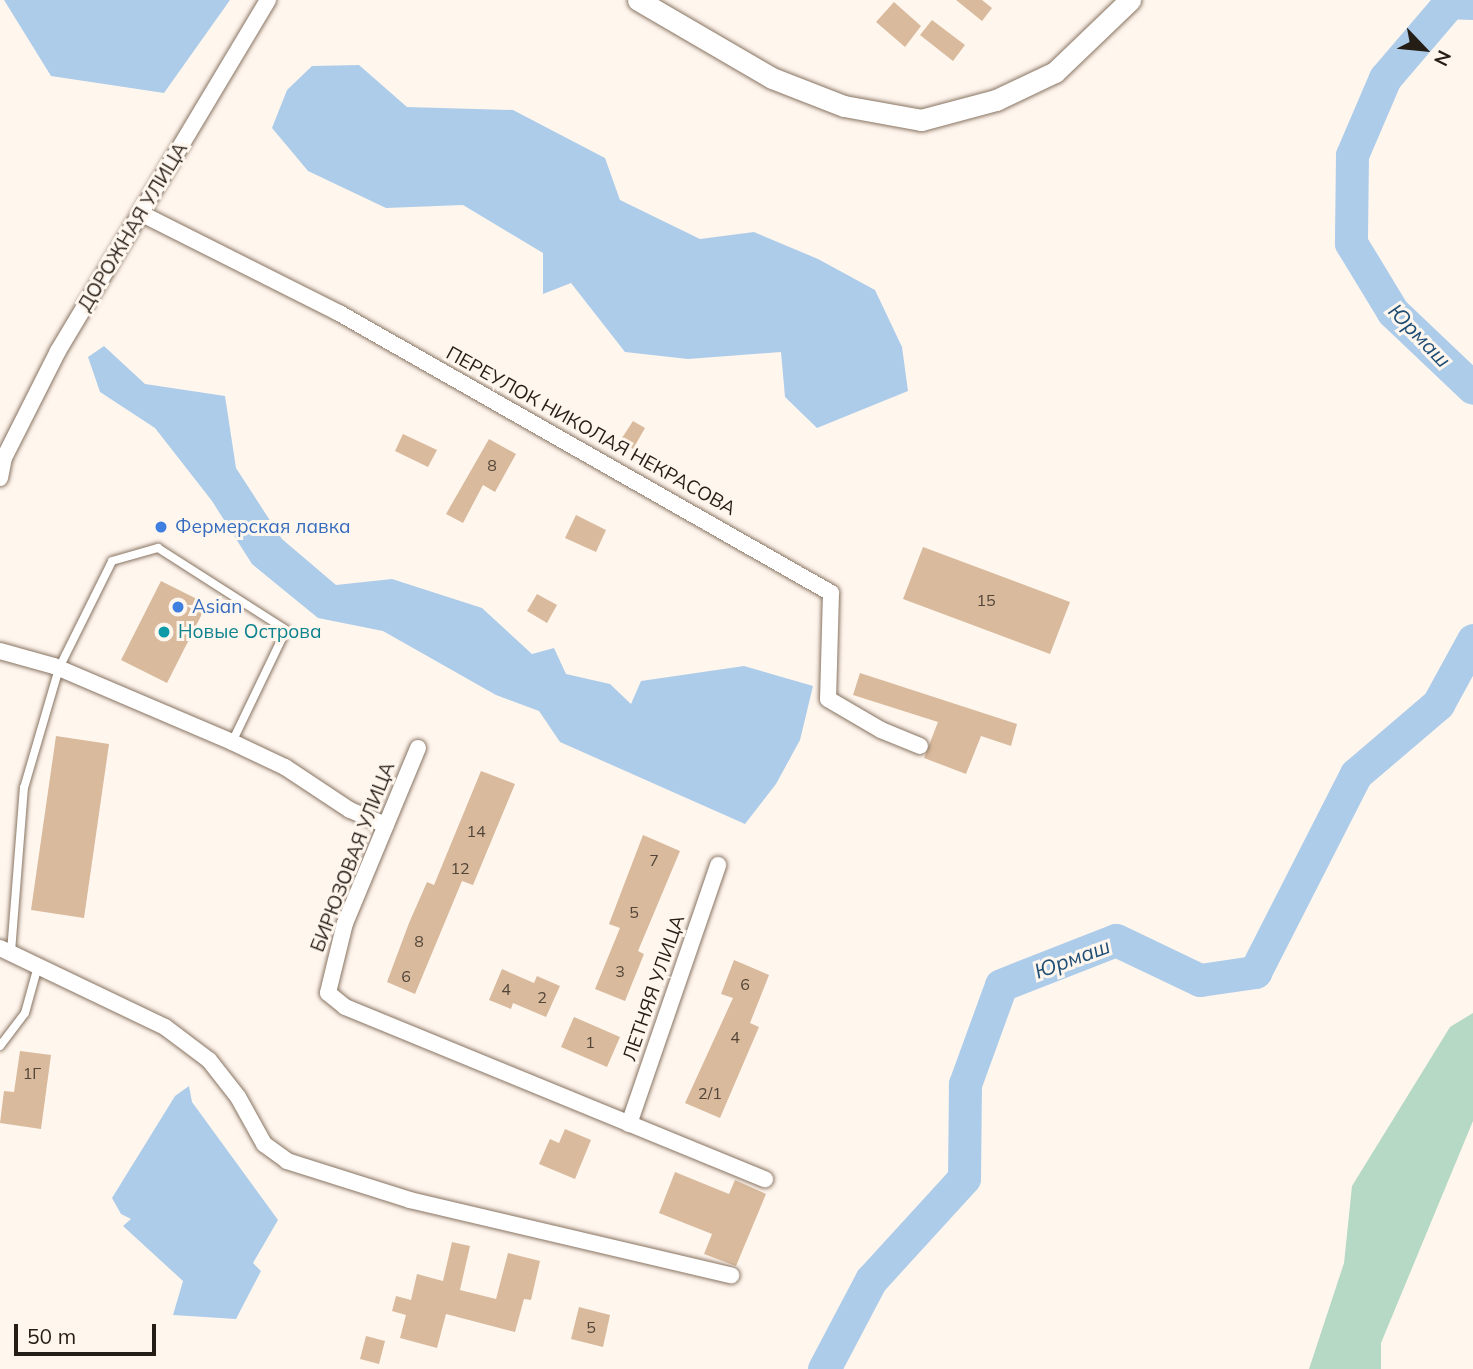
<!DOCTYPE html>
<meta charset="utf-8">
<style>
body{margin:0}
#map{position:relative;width:1473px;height:1369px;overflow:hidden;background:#fff6ee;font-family:Mulish,sans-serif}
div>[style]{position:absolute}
.green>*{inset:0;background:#b5d9c5}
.water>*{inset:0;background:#adcce9}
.river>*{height:33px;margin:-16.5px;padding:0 16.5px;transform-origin:16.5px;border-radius:16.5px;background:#adcce9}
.building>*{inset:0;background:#d9ba9d}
.roads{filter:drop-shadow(0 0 2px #887462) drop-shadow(0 0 2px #887462)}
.service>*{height:8px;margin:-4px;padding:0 4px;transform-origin:4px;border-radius:4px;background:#fff}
.minor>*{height:16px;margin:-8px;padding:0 8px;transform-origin:8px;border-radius:8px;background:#fff}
.tertiary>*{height:21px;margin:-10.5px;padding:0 10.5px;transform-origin:10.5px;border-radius:10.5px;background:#fff}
.dots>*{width:19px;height:19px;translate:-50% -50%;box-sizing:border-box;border:4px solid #fff6ee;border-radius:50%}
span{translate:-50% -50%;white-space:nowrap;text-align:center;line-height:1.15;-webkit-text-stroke:6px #fff6ee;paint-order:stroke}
.number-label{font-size:16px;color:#524538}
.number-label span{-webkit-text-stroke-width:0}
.street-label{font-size:19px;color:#251e16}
.shop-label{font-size:19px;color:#366cbe}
.left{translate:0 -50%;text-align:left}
.culture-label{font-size:19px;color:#0d838f}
.water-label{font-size:21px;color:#1f4e75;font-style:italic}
.north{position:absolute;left:1389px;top:14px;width:70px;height:70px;-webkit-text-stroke:5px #fff6ee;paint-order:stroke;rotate:116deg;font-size:19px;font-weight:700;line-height:28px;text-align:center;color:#251e16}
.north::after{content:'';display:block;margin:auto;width:24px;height:32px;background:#251e16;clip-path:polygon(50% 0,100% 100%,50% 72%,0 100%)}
.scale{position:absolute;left:14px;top:1324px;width:142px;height:32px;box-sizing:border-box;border:4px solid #251e16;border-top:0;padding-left:9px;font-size:21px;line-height:24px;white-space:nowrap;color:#251e16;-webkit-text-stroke:5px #fff6ee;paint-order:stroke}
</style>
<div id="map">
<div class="green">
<i style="clip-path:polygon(1473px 1013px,1473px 1121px,1381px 1343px,1381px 1369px,1309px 1369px,1344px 1263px,1352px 1186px,1450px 1027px)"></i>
</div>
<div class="water">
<i style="clip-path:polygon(4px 0,230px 0,164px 93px,51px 76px)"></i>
<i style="clip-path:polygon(359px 65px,407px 107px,513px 110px,605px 158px,620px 200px,700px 239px,754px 232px,818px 259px,875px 290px,902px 347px,908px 391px,817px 428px,785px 397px,781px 352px,688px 359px,625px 352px,571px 283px,543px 294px,543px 253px,463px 205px,386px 208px,308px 171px,272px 128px,287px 90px,312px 66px)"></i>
<i style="clip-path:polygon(104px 346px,145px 384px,225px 396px,236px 468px,282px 539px,336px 585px,392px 579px,482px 608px,532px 654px,554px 648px,566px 674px,610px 684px,631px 704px,641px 681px,744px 666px,813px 686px,800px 740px,776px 784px,745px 824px,560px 742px,539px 711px,496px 695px,383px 631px,318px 618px,252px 564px,212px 501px,155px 428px,100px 392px,88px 357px)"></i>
<i style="clip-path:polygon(189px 1086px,192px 1102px,278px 1220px,253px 1263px,261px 1271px,236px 1319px,173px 1315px,183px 1281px,123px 1226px,131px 1219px,121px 1214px,112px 1198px,175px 1096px)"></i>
</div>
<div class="river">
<i style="left:1473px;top:3px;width:23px;rotate:-178deg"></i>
<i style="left:1450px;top:2px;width:100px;rotate:130.5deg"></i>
<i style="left:1385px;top:78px;width:84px;rotate:113.2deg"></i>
<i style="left:1352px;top:155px;width:88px;rotate:90.7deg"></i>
<i style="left:1351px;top:243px;width:81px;rotate:58.7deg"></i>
<i style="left:1393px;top:312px;width:110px;rotate:43.5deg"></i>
<i style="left:824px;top:1369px;width:101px;rotate:-62.2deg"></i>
<i style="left:871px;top:1280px;width:138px;rotate:-47.6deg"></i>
<i style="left:964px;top:1178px;width:94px;rotate:-89.4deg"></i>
<i style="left:965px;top:1084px;width:105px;rotate:-70deg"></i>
<i style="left:1001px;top:985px;width:123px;rotate:-21.4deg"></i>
<i style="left:1116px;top:940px;width:93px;rotate:25.5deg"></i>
<i style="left:1200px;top:980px;width:56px;rotate:-8.3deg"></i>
<i style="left:1255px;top:972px;width:222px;rotate:-63deg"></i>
<i style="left:1356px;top:774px;width:108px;rotate:-40.5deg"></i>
<i style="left:1438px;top:704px;width:73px;rotate:-61.3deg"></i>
</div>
<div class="building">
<i style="clip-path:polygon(956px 0,982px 0,992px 8px,982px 21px)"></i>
<i style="clip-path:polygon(894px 2px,921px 26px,905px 47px,876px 22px)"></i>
<i style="clip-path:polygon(932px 20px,965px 45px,953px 61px,920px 35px)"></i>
<i style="clip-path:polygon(633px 421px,645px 428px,633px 449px,620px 441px)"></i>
<i style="clip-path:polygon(403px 434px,437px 450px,428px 467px,395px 451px)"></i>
<i style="clip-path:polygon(489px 439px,516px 454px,495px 492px,483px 485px,463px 523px,446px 514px)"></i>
<i style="clip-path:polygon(576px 515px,606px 530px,596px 552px,565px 538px)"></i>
<i style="clip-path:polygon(923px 547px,1070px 602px,1050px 654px,903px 599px)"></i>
<i style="clip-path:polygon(161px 581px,207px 604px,167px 683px,121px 660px)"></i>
<i style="clip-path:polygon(537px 594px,557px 605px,547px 623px,527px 611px)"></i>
<i style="clip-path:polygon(860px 673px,1017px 724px,1011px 746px,981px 736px,966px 774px,924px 758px,938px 722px,853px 695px)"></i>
<i style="clip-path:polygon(56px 736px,109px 744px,84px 918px,31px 910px)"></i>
<i style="clip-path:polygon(481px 771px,515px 784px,473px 885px,462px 881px,415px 994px,387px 982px,409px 923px,427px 882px,434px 885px)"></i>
<i style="clip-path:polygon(643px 835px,680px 851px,638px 951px,644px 954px,625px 1001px,595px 989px,620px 928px,609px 924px)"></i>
<i style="clip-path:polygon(734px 960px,769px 975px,750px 1023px,759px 1027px,720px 1118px,685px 1103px,733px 998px,721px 994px)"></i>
<i style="clip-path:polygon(502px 969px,534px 983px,537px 976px,560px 986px,546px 1017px,513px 1003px,511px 1009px,489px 1000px)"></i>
<i style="clip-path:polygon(574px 1017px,620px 1037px,607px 1067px,561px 1047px)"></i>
<i style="clip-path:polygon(20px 1051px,51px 1055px,41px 1129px,0 1123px,4px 1091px,14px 1092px)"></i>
<i style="clip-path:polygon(565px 1129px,591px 1140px,575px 1179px,539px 1164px,550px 1139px,559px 1143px)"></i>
<i style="clip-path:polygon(675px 1172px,729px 1194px,735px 1180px,766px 1194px,736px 1266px,704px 1254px,712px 1234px,659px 1213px)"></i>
<i style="clip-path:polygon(452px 1242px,470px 1246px,460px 1290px,496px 1299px,508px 1253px,540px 1261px,531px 1300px,524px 1299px,515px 1332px,446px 1314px,437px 1348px,400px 1338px,406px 1315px,392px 1311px,396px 1296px,411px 1300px,417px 1274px,443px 1281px)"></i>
<i style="clip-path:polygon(579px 1307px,610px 1315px,603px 1347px,571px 1339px)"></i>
<i style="clip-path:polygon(366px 1336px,385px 1341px,379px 1364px,360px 1359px)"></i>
</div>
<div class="roads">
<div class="service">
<i style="left:11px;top:952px;width:165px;rotate:-85.5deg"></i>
<i style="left:24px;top:788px;width:125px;rotate:-73.7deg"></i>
<i style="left:59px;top:668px;width:119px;rotate:-63.6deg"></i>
<i style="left:112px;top:561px;width:48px;rotate:-15.8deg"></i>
<i style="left:158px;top:548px;width:152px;rotate:32.6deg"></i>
<i style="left:286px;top:630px;width:124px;rotate:115.7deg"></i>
<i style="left:0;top:1046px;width:41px;rotate:-52.9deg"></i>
<i style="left:25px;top:1013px;width:49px;rotate:-74.5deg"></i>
</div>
<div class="minor">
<i style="left:142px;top:214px;width:220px;rotate:26.7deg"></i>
<i style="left:339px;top:313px;width:566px;rotate:29.64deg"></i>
<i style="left:831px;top:593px;width:106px;rotate:91.6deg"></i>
<i style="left:828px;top:699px;width:61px;rotate:30.3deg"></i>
<i style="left:881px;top:730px;width:42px;rotate:22.3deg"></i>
<i style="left:0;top:478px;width:20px;rotate:-79deg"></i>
<i style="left:4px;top:458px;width:120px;rotate:-63.2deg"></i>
<i style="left:58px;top:351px;width:409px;rotate:-59.1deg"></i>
<i style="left:0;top:651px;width:56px;rotate:15.5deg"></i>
<i style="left:54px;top:666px;width:194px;rotate:23.1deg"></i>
<i style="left:232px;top:742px;width:59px;rotate:25.3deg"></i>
<i style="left:285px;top:767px;width:78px;rotate:33.5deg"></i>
<i style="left:350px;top:810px;width:39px;rotate:23deg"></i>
<i style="left:418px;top:748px;width:190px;rotate:112.6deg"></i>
<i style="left:345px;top:923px;width:72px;rotate:103.7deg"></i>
<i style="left:328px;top:993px;width:22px;rotate:39deg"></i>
<i style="left:345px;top:1007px;width:454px;rotate:22.3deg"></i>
<i style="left:0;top:948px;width:183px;rotate:25.6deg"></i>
<i style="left:165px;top:1027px;width:55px;rotate:36.9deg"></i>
<i style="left:209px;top:1060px;width:47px;rotate:51.9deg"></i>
<i style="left:238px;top:1097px;width:54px;rotate:61deg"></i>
<i style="left:264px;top:1144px;width:29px;rotate:36deg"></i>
<i style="left:287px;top:1161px;width:129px;rotate:17.6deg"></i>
<i style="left:410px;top:1200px;width:330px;rotate:13.2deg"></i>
<i style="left:629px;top:1124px;width:274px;rotate:-71deg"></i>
</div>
<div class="tertiary">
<i style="left:638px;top:0;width:155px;rotate:30.2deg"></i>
<i style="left:772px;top:78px;width:77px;rotate:21.3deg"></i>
<i style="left:844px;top:106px;width:78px;rotate:10.3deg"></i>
<i style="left:921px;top:120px;width:78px;rotate:-14.9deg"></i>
<i style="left:996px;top:100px;width:65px;rotate:-25.4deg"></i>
<i style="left:1055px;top:72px;width:104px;rotate:-43.8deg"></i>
</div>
</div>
<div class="dots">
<i style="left:161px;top:527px;background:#3f7fe0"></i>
<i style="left:178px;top:607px;background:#3f7fe0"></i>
<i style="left:164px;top:632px;background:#0f9aa8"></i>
</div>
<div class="number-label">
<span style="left:492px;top:465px">8</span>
<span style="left:986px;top:600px">15</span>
<span style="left:476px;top:831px">14</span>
<span style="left:654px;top:860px">7</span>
<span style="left:460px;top:868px">12</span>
<span style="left:634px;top:912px">5</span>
<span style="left:419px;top:941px">8</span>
<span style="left:620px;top:971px">3</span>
<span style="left:406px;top:976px">6</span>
<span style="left:745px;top:984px">6</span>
<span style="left:506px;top:989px">4</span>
<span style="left:542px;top:997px">2</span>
<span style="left:735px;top:1037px">4</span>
<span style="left:590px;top:1042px">1</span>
<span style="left:32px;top:1073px">1Г</span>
<span style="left:710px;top:1093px">2/1</span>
<span style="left:591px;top:1327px">5</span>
</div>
<div class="street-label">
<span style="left:133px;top:227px;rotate:-59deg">ДОРОЖНАЯ УЛИЦА</span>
<span style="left:591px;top:431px;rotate:29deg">ПЕРЕУЛОК НИКОЛАЯ НЕКРАСОВА</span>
<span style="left:353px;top:857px;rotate:-69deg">БИРЮЗОВАЯ УЛИЦА</span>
<span style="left:654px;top:988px;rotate:-71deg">ЛЕТНЯЯ УЛИЦА</span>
</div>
<div class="shop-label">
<span class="left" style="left:175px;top:527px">Фермерская лавка</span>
<span class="left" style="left:192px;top:607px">Asian</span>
</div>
<div class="culture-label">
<span class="left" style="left:178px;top:632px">Новые Острова</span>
</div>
<div class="water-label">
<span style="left:1420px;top:335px;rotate:46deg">Юрмаш</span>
<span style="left:1072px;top:958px;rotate:-20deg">Юрмаш</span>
</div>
<div class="north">N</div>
<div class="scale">50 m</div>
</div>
